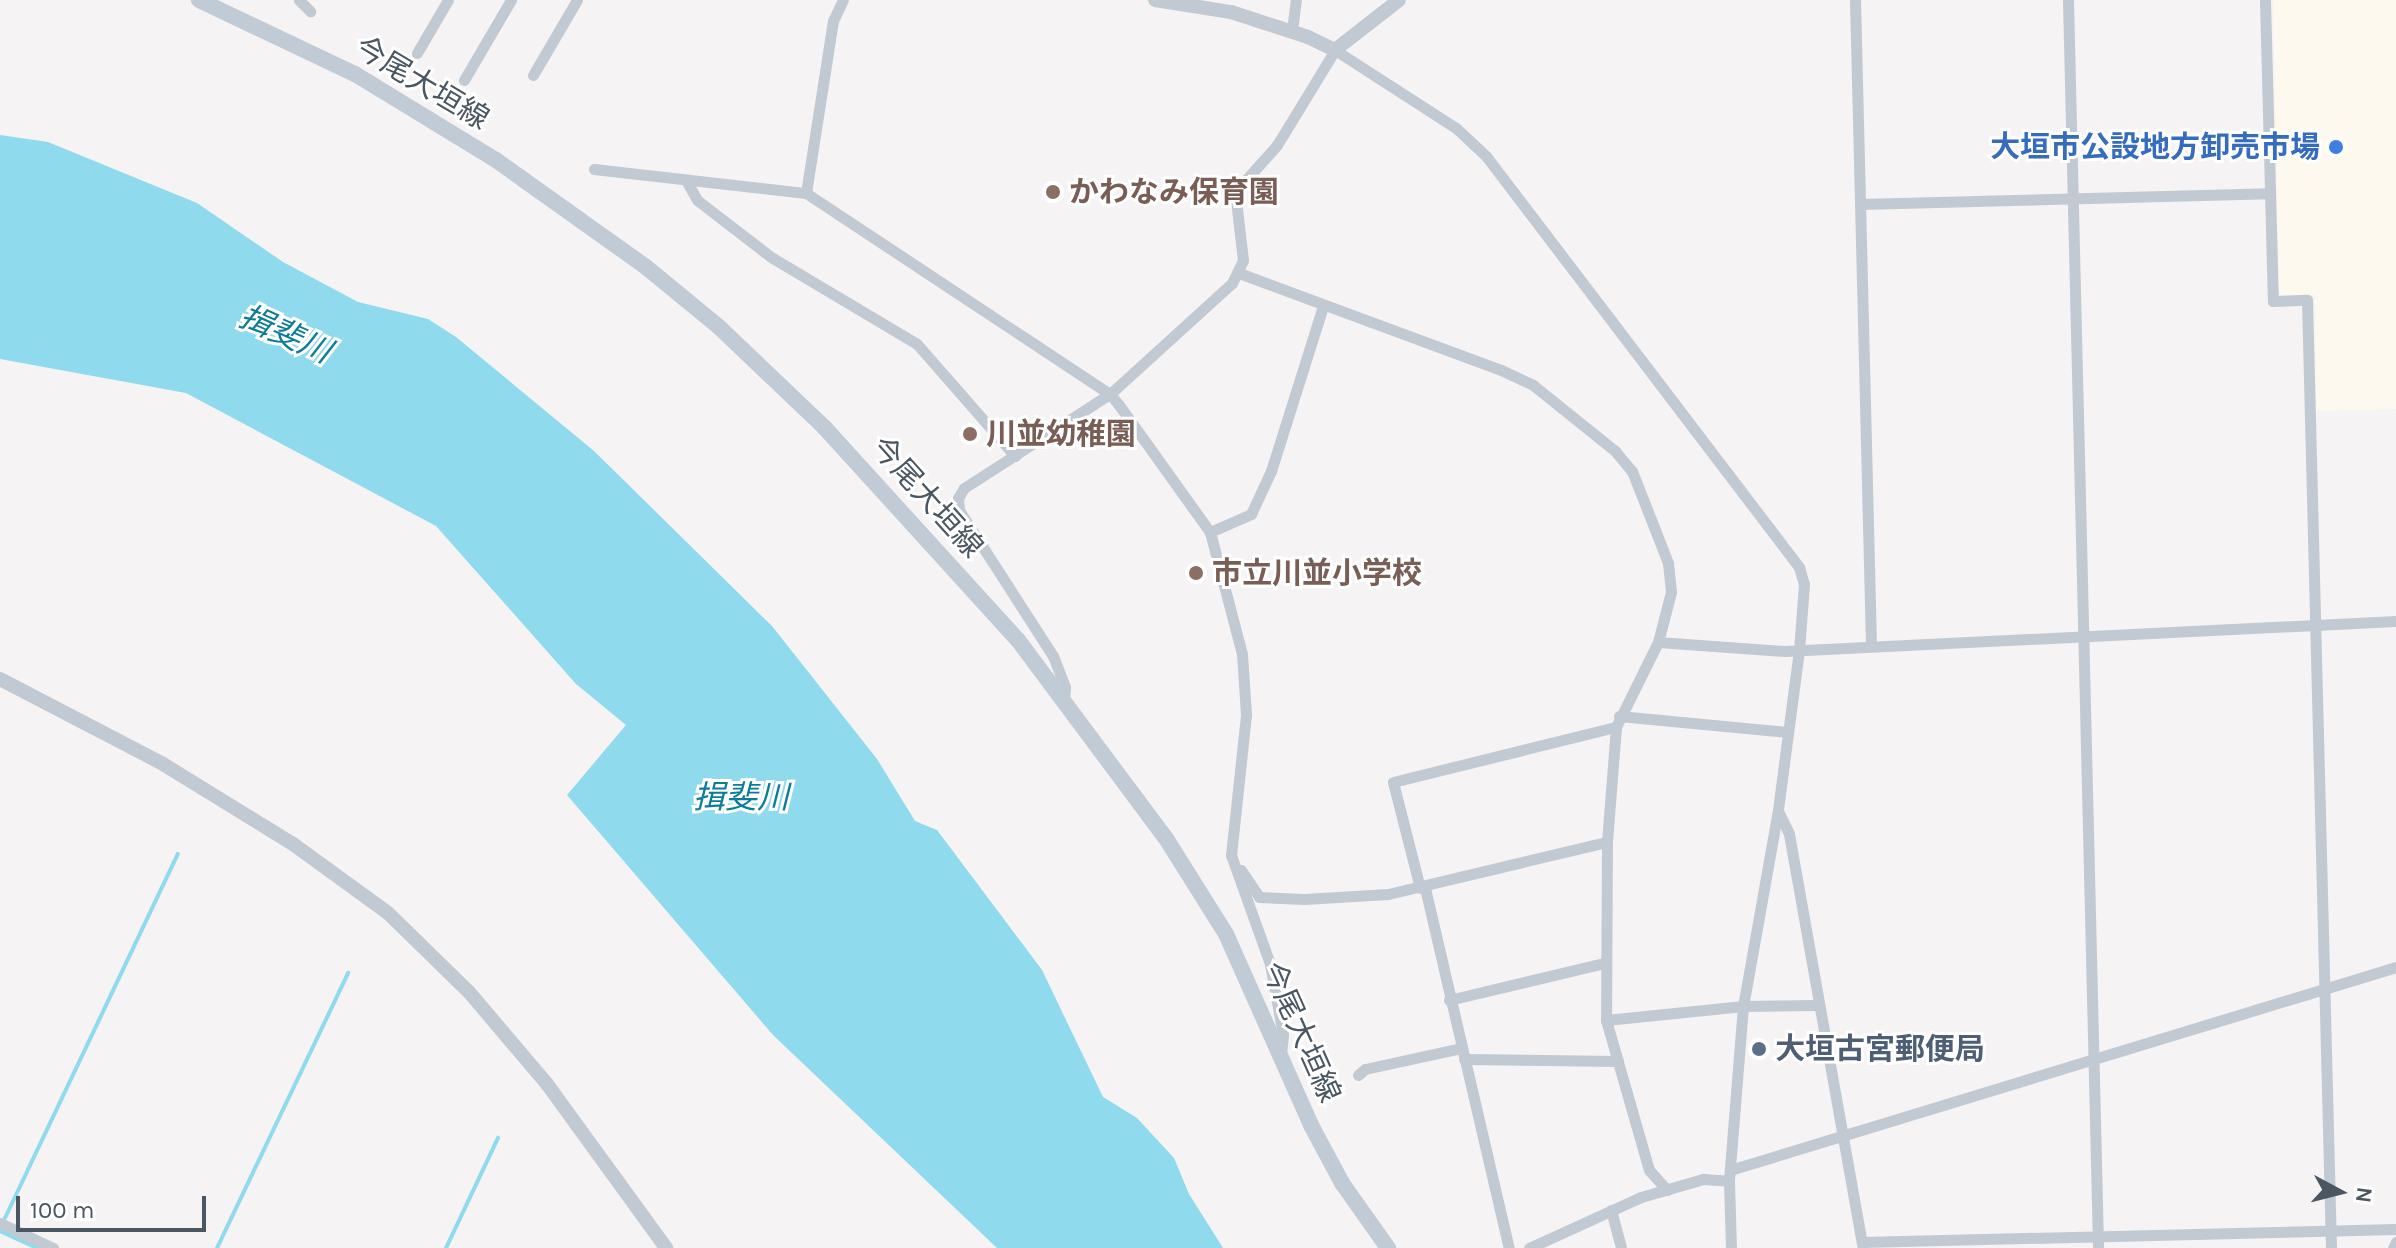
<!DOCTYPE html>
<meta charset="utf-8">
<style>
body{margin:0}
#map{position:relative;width:2396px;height:1248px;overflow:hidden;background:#f5f3f3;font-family:Karla,"Noto Sans JP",sans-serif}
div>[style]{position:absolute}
.commercial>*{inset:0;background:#fdf9ef}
.water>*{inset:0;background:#90daee}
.stream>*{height:4px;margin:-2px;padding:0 2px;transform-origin:2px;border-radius:2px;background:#90daee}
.minor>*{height:11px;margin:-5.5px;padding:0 5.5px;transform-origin:5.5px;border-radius:5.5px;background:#c1cad2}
.tertiary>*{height:14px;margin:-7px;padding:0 7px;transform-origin:7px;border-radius:7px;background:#c1cad2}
.secondary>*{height:16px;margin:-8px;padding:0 8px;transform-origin:8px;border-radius:8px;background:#c1cbd6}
.dots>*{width:22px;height:22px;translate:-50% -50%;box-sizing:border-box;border:4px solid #fff;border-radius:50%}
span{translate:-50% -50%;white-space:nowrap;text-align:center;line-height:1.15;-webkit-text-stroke:6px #fff;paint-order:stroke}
.street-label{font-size:30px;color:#4a5661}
.shop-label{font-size:30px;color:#366cbe;font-weight:700}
.right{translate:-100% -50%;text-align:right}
.education-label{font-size:30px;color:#785e54;font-weight:700}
.left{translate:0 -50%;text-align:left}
.service-label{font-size:30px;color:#4e5e75;font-weight:700}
.water-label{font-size:32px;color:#0c7c9b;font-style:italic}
.north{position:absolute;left:2300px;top:1152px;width:80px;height:80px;-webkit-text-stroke:6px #fff;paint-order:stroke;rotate:97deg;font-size:22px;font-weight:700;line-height:32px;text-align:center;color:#4a5661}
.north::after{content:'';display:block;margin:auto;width:28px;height:36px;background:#4a5661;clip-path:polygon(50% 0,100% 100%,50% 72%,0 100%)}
.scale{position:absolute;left:16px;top:1196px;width:190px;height:36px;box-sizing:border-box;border:4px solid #4a5661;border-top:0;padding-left:10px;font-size:24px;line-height:28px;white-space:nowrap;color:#4a5661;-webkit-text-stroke:6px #fff;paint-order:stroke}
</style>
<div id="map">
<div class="commercial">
<i style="clip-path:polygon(2273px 0,2396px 0,2396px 409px,2316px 411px,2315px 295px,2279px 296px)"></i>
</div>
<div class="water">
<i style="clip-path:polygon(0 135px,48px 142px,197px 203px,283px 262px,358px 302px,428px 319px,456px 337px,594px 451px,772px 626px,877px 759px,915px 821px,937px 830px,1042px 970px,1103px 1097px,1137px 1118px,1174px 1158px,1189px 1194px,1223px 1248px,997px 1248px,773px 1035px,567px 795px,626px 725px,576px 684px,436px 526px,186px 393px,0 359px)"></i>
</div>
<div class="stream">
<i style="left:5px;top:1218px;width:403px;rotate:-64.6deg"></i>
<i style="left:0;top:1231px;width:41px;rotate:24.7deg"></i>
<i style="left:217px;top:1248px;width:305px;rotate:-64.5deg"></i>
<i style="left:446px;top:1248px;width:122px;rotate:-64.7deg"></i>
</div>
<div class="minor">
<i style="left:299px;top:0;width:16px;rotate:45deg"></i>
<i style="left:1855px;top:0;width:646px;rotate:88.58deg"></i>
<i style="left:2068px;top:0;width:1248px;rotate:88.62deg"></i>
<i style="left:2265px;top:0;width:301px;rotate:88.5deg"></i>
<i style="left:2273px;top:301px;width:34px;rotate:-2deg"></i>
<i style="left:2307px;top:300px;width:948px;rotate:88.55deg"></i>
<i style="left:1292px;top:31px;width:31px;rotate:-83deg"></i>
<i style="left:417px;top:53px;width:61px;rotate:-59.7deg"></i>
<i style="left:533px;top:75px;width:87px;rotate:-59.6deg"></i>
<i style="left:464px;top:80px;width:93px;rotate:-59.6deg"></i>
<i style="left:594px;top:169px;width:213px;rotate:6.5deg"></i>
<i style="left:806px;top:193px;width:364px;rotate:33.5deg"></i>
<i style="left:1110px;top:394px;width:14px;rotate:51deg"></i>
<i style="left:1119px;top:405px;width:156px;rotate:54.4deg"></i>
<i style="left:1210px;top:532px;width:126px;rotate:75.3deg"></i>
<i style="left:1242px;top:654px;width:61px;rotate:86.2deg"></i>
<i style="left:1246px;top:715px;width:141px;rotate:96.1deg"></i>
<i style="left:1231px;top:855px;width:116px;rotate:70.3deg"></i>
<i style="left:1270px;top:964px;width:72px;rotate:79.6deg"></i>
<i style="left:1283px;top:1035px;width:19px;rotate:96deg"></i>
<i style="left:686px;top:180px;width:23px;rotate:61deg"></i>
<i style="left:697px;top:200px;width:93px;rotate:37.6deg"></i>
<i style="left:771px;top:257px;width:170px;rotate:30.8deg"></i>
<i style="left:917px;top:344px;width:149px;rotate:48.8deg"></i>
<i style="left:806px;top:193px;width:174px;rotate:-81.1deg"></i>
<i style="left:833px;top:21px;width:23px;rotate:-65deg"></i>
<i style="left:1860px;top:204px;width:409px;rotate:-1.5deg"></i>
<i style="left:1239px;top:273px;width:279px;rotate:20.3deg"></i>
<i style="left:1501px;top:370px;width:35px;rotate:25deg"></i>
<i style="left:1533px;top:385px;width:105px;rotate:38.8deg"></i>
<i style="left:1615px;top:451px;width:26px;rotate:50deg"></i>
<i style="left:1632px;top:471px;width:99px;rotate:68.6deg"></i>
<i style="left:1668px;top:563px;width:29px;rotate:84deg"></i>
<i style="left:1671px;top:592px;width:52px;rotate:104.6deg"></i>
<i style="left:1658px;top:642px;width:95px;rotate:116.3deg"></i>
<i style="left:1616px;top:727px;width:115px;rotate:94.5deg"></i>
<i style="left:1607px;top:842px;width:178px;rotate:90.3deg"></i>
<i style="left:1606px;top:1020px;width:156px;rotate:74deg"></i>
<i style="left:1649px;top:1170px;width:27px;rotate:48deg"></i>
<i style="left:1210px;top:532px;width:45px;rotate:-23.7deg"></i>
<i style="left:1251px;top:514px;width:47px;rotate:-65.1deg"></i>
<i style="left:1271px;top:471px;width:173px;rotate:-72.5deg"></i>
<i style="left:1658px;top:642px;width:127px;rotate:4.1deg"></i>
<i style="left:1785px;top:651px;width:612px;rotate:-2.81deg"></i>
<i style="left:1064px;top:699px;width:12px;rotate:-85deg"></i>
<i style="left:1065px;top:687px;width:33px;rotate:-111deg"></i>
<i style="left:1053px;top:656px;width:174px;rotate:-122.8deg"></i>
<i style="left:959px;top:510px;width:12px;rotate:-95deg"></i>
<i style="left:958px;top:498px;width:12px;rotate:-59deg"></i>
<i style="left:964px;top:488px;width:174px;rotate:-32.8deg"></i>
<i style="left:1110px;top:394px;width:165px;rotate:-42.3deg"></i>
<i style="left:1232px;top:283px;width:25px;rotate:-64deg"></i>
<i style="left:1243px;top:260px;width:68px;rotate:-96.7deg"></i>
<i style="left:1235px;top:192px;width:63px;rotate:-48.2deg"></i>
<i style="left:1277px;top:145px;width:111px;rotate:-58.6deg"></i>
<i style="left:1335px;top:50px;width:144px;rotate:32.8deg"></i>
<i style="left:1456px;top:128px;width:41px;rotate:43deg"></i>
<i style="left:1486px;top:156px;width:517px;rotate:52.71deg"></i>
<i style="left:1799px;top:567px;width:18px;rotate:74deg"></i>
<i style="left:1804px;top:584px;width:66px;rotate:94.3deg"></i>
<i style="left:1799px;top:650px;width:161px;rotate:97.5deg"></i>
<i style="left:1778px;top:810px;width:199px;rotate:100.1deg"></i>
<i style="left:1743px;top:1006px;width:176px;rotate:94.6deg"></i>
<i style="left:1729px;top:1181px;width:67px;rotate:88.3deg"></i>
<i style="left:1619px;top:716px;width:169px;rotate:5.4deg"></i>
<i style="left:1778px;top:811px;width:25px;rotate:64deg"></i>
<i style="left:1789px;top:834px;width:421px;rotate:79.9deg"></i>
<i style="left:1241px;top:870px;width:32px;rotate:56deg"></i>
<i style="left:1259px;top:897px;width:45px;rotate:2.5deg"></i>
<i style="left:1304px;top:899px;width:84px;rotate:-3.4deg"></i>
<i style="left:1388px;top:894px;width:225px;rotate:-13.4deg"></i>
<i style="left:1420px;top:888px;width:109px;rotate:-104.3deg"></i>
<i style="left:1393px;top:782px;width:230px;rotate:-13.9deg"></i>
<i style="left:1425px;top:888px;width:370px;rotate:76.9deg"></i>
<i style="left:1449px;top:1000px;width:159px;rotate:-13.4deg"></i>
<i style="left:1606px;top:1020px;width:138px;rotate:-5.8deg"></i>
<i style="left:1743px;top:1006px;width:74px;rotate:-0.8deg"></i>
<i style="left:1464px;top:1059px;width:154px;rotate:0.7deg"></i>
<i style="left:1358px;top:1075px;width:9px;rotate:-41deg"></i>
<i style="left:1365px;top:1069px;width:98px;rotate:-12.3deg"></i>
<i style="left:1730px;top:1170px;width:696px;rotate:-16.95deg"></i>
<i style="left:1611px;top:1210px;width:39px;rotate:75deg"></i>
<i style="left:0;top:1223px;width:59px;rotate:25.3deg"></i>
<i style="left:1862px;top:1242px;width:534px;rotate:-1.39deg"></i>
<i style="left:1529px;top:1248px;width:123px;rotate:-24.5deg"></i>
<i style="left:1641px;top:1197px;width:65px;rotate:-16.2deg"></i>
<i style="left:1703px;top:1179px;width:26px;rotate:4deg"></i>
<i style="left:2393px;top:1248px;width:7px;rotate:-63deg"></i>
</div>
<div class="tertiary">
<i style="left:1155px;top:0;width:77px;rotate:9deg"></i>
<i style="left:1231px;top:12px;width:81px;rotate:18deg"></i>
<i style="left:1308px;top:37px;width:30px;rotate:26deg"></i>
<i style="left:1335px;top:50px;width:81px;rotate:-38deg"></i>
<i style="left:0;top:679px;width:184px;rotate:27.5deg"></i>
<i style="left:163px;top:764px;width:153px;rotate:31.6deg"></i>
<i style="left:293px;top:844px;width:117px;rotate:36deg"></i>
<i style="left:388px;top:913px;width:113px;rotate:44.3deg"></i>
<i style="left:469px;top:992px;width:121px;rotate:49.7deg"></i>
<i style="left:547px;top:1084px;width:203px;rotate:54deg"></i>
</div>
<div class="secondary">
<i style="left:199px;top:0;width:173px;rotate:25.4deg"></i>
<i style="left:355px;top:74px;width:165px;rotate:31.4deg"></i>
<i style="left:496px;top:160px;width:184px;rotate:35.5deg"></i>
<i style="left:646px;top:267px;width:94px;rotate:39.4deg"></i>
<i style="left:719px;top:327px;width:145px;rotate:43.6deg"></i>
<i style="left:824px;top:427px;width:288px;rotate:47.7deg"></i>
<i style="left:1018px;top:640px;width:249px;rotate:53.3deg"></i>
<i style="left:1167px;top:840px;width:111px;rotate:57.9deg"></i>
<i style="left:1226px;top:934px;width:211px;rotate:66deg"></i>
<i style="left:1312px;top:1127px;width:64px;rotate:61.8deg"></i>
<i style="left:1342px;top:1183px;width:80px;rotate:54.7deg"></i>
</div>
<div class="dots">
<i style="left:2336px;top:147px;background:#3f7fe0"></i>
<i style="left:1053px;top:192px;background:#8d6e63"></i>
<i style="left:970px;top:434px;background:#8d6e63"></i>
<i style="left:1196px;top:573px;background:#8d6e63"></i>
<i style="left:1759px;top:1049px;background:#5c6f8a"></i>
</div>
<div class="street-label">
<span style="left:422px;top:83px;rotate:31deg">今尾大垣線</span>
<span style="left:927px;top:497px;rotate:48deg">今尾大垣線</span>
<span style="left:1301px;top:1032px;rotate:66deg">今尾大垣線</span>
</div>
<div class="shop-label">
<span class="right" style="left:2320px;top:147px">大垣市公設地方卸売市場</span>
</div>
<div class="education-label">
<span class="left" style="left:1069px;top:192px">かわなみ保育園</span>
<span class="left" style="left:986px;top:434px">川並幼稚園</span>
<span class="left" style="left:1212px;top:573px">市立川並小学校</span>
</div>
<div class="service-label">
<span class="left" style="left:1775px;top:1049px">大垣古宮郵便局</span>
</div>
<div class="water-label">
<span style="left:285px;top:335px;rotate:24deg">揖斐川</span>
<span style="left:741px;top:798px">揖斐川</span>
</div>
<div class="north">N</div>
<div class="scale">100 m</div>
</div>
